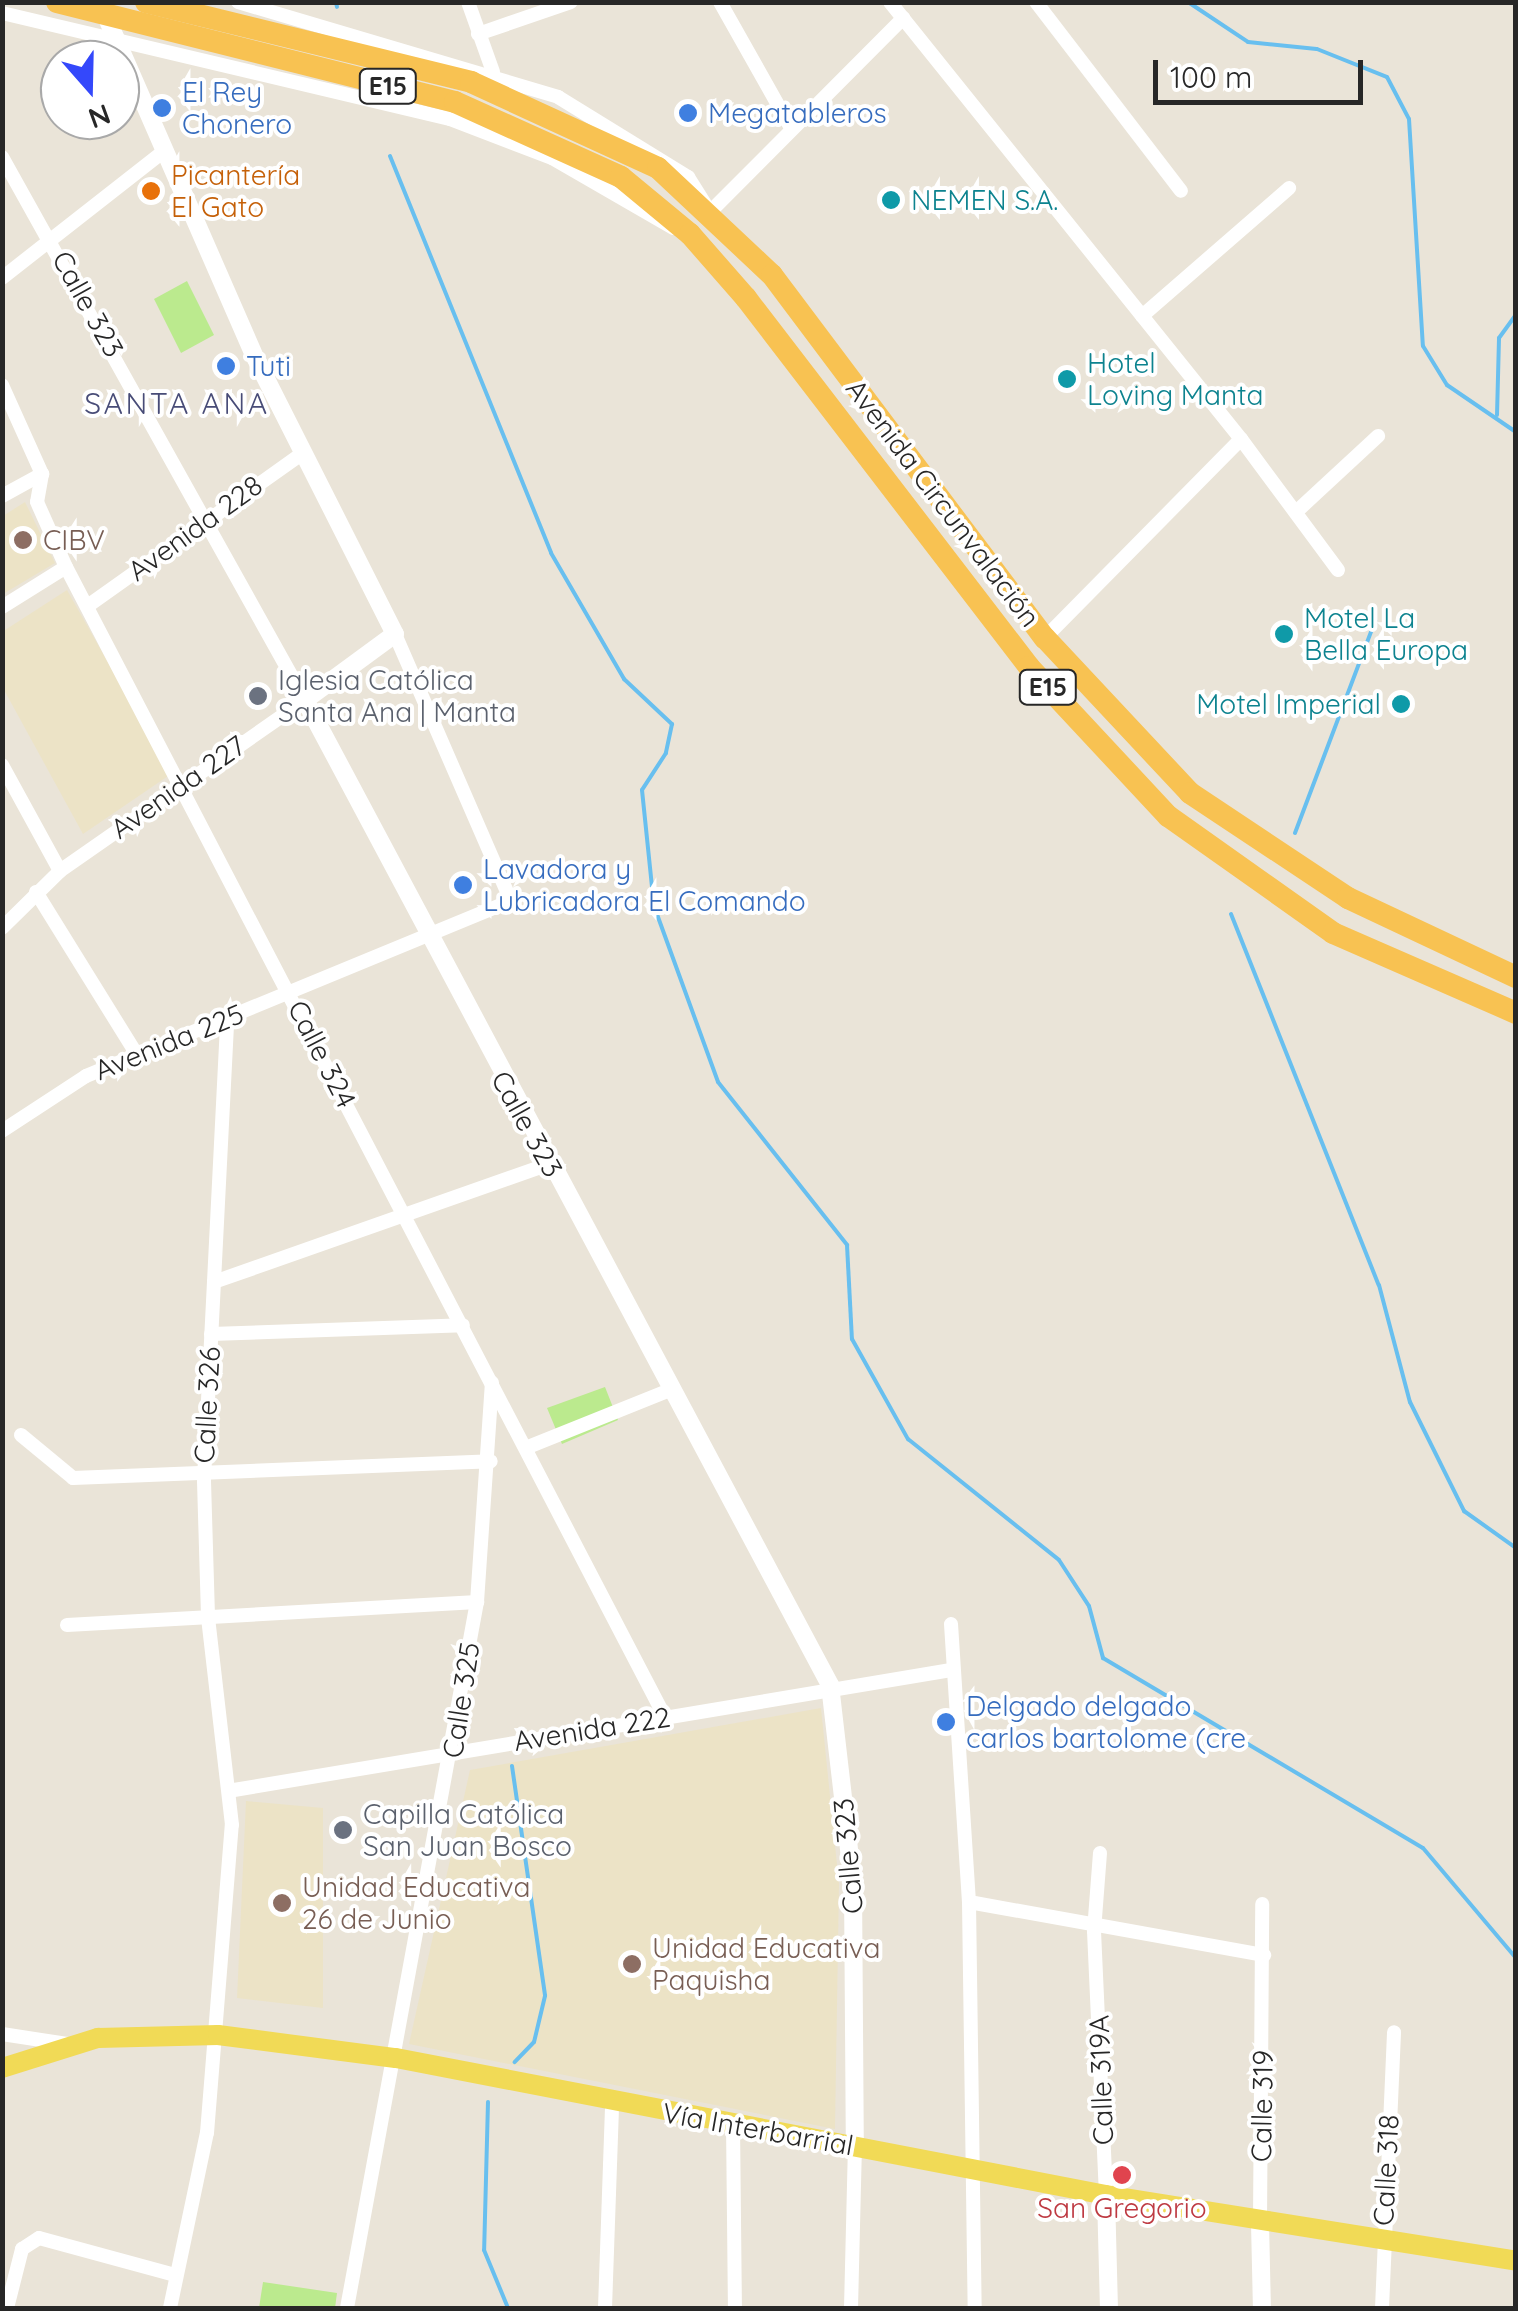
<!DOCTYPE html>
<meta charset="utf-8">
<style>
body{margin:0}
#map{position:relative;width:1518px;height:2311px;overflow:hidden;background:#eae4d8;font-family:Quicksand,sans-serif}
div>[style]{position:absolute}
.education>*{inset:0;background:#ece3c6}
.pitch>*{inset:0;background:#bbea8e}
.stream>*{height:4px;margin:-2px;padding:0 2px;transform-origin:2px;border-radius:2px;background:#68bfef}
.minor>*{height:14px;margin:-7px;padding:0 7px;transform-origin:7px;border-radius:7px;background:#fff}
.tertiary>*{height:18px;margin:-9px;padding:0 9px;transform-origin:9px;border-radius:9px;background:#fff}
.primary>*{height:20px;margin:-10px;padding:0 10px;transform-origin:10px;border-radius:10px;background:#f1da56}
.trunk>*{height:22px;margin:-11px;padding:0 11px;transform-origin:11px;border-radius:11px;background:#f8c252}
.dots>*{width:28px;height:28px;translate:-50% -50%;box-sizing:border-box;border:5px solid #fff;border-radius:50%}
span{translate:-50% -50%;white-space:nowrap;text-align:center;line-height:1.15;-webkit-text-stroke:8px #fff;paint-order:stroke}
.shield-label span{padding:2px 8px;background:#fff;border:2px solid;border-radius:8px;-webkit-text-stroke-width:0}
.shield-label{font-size:25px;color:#272727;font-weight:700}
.shop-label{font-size:28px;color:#366cbe}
.left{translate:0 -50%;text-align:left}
.food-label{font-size:28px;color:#c56008}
.culture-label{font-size:28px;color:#0d838f}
.right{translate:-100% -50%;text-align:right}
.street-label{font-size:28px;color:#272727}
.education-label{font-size:28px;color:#785e54}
.worship-label{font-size:28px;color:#5b616d}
.health-label{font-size:28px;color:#be3a42}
.neighbourhood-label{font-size:30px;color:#484c77;letter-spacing:2.5px}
.frame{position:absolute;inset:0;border:5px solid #272727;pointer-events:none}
.north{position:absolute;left:40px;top:40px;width:100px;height:100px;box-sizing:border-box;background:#fff;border:2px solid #a9a9a9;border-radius:50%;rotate:160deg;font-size:28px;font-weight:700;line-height:40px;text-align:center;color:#272727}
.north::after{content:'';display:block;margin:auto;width:35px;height:45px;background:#3448fb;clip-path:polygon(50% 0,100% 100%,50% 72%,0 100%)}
.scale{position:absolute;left:1153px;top:60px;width:210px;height:45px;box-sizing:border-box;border:5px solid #272727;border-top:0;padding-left:12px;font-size:30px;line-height:35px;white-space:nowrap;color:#272727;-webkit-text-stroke:8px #fff;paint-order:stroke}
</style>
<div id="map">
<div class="education">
<i style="clip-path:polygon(25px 502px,55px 563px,3px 594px,3px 516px)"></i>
<i style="clip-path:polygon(67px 590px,171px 774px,83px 834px,3px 688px,2px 632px)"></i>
<i style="clip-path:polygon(821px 1708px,839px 1884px,835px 2129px,409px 2044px,470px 1770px)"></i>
<i style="clip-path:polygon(246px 1801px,323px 1808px,323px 2008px,237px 1998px)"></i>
</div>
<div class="pitch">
<i style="clip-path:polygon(187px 281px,214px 335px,181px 353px,154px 299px)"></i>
<i style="clip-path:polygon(605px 1387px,618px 1420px,562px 1444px,547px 1408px)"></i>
<i style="clip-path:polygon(263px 2282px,337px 2293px,335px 2308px,259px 2308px)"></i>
</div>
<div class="stream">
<i style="left:336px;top:2px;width:5px;rotate:79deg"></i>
<i style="left:1188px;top:2px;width:72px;rotate:33.7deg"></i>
<i style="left:1248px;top:42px;width:69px;rotate:5.8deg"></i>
<i style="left:1317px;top:49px;width:75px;rotate:21.8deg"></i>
<i style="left:1387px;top:77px;width:47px;rotate:62.4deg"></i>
<i style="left:1409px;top:119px;width:227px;rotate:86.5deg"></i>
<i style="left:1423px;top:346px;width:46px;rotate:58.4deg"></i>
<i style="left:1447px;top:385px;width:83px;rotate:34.3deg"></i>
<i style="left:390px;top:156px;width:428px;rotate:67.9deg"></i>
<i style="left:551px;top:553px;width:146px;rotate:59.9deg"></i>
<i style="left:624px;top:679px;width:66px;rotate:43.2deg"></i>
<i style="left:672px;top:724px;width:30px;rotate:102deg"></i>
<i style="left:666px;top:753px;width:44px;rotate:123deg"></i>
<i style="left:642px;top:790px;width:117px;rotate:84.1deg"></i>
<i style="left:654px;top:906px;width:187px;rotate:70deg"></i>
<i style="left:718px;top:1082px;width:208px;rotate:51.6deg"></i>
<i style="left:847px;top:1245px;width:94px;rotate:87deg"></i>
<i style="left:852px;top:1339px;width:115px;rotate:60.8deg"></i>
<i style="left:908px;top:1439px;width:193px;rotate:38.7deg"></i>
<i style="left:1059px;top:1560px;width:55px;rotate:56.9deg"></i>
<i style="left:1089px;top:1606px;width:54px;rotate:74.9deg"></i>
<i style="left:1103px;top:1658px;width:372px;rotate:30.7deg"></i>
<i style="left:1423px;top:1848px;width:144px;rotate:49.8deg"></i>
<i style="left:1497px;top:415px;width:77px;rotate:-88.5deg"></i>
<i style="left:1499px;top:338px;width:29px;rotate:-54deg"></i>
<i style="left:1295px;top:833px;width:227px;rotate:-69.3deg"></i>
<i style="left:1231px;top:914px;width:399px;rotate:68.3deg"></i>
<i style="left:1379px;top:1285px;width:121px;rotate:75.2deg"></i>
<i style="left:1410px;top:1402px;width:122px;rotate:63.6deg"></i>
<i style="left:1464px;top:1511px;width:64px;rotate:35.4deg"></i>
<i style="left:512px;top:1766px;width:232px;rotate:81.8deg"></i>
<i style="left:545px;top:1996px;width:47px;rotate:103.4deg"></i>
<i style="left:534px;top:2042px;width:28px;rotate:134deg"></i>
<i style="left:488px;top:2102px;width:148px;rotate:91.5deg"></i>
<i style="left:484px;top:2250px;width:63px;rotate:67.5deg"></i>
</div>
<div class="minor">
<i style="left:238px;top:2px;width:334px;rotate:16.5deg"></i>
<i style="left:558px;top:97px;width:153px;rotate:31.6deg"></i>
<i style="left:688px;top:177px;width:41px;rotate:57.8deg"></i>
<i style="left:710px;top:212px;width:274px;rotate:-45.1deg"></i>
<i style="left:468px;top:2px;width:74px;rotate:70.3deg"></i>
<i style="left:720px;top:2px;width:145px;rotate:60.6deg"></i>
<i style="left:890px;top:2px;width:561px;rotate:51.23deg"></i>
<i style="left:1241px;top:439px;width:279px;rotate:134.6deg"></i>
<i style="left:1036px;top:2px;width:238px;rotate:52.5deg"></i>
<i style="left:2px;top:13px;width:460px;rotate:13.3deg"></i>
<i style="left:450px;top:119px;width:109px;rotate:20.9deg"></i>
<i style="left:552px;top:158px;width:140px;rotate:30deg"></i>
<i style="left:478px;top:34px;width:98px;rotate:-19deg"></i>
<i style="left:2px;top:157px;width:622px;rotate:60.84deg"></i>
<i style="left:305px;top:700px;width:299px;rotate:145.1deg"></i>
<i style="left:60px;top:871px;width:81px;rotate:135.5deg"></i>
<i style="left:2px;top:278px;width:206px;rotate:-38.1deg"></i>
<i style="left:1142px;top:316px;width:195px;rotate:-41deg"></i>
<i style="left:2px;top:385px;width:98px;rotate:65.8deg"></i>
<i style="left:42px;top:474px;width:28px;rotate:100deg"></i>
<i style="left:37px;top:502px;width:71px;rotate:66deg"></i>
<i style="left:66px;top:567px;width:1297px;rotate:62.49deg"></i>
<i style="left:1241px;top:439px;width:163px;rotate:53.5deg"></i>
<i style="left:2px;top:496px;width:46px;rotate:-28.8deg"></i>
<i style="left:1296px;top:512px;width:112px;rotate:-42.8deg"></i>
<i style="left:89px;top:605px;width:262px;rotate:-35.4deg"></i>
<i style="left:2px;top:607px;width:75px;rotate:-32deg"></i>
<i style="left:2px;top:765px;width:121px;rotate:61.3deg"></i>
<i style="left:36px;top:892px;width:192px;rotate:58.2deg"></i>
<i style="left:2px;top:1131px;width:100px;rotate:-33.2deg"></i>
<i style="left:86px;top:1076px;width:460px;rotate:-22.4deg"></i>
<i style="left:511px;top:901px;width:291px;rotate:-113.5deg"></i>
<i style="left:214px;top:1282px;width:355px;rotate:-19.4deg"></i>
<i style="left:211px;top:1334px;width:252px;rotate:-2deg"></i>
<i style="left:21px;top:1435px;width:67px;rotate:39.6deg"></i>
<i style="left:73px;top:1478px;width:418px;rotate:-2.3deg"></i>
<i style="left:528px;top:1447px;width:155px;rotate:-21.9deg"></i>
<i style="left:951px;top:1624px;width:279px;rotate:86.3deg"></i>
<i style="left:969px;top:1902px;width:406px;rotate:89.2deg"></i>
<i style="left:67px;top:1625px;width:411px;rotate:-3.2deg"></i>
<i style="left:234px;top:1790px;width:727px;rotate:-9.5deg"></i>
<i style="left:1100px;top:1853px;width:78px;rotate:94.4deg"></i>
<i style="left:1094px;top:1931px;width:264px;rotate:87.4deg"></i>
<i style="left:969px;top:1902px;width:300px;rotate:10.2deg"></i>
<i style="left:2px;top:2034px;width:66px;rotate:8.7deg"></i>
<i style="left:733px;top:2123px;width:185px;rotate:89.4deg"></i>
<i style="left:1260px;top:2223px;width:319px;rotate:-89.6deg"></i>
<i style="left:7px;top:2308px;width:61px;rotate:-75.7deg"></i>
<i style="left:22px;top:2249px;width:20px;rotate:-33deg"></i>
<i style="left:39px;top:2238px;width:141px;rotate:15.2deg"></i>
<i style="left:170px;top:2308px;width:179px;rotate:-78.1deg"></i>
<i style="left:207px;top:2133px;width:309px;rotate:-85.4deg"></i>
<i style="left:232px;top:1825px;width:210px;rotate:-96.6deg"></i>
<i style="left:208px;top:1616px;width:137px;rotate:-91.7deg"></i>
<i style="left:204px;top:1479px;width:461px;rotate:-87.1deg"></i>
<i style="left:347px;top:2308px;width:718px;rotate:-79.57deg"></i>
<i style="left:477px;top:1602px;width:220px;rotate:-86.1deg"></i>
<i style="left:605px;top:2308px;width:204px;rotate:-88deg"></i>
<i style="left:851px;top:2308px;width:162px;rotate:-88.6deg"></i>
<i style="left:1382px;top:2308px;width:276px;rotate:-87.5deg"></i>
</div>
<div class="tertiary">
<i style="left:102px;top:7px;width:382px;rotate:66.4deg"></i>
<i style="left:255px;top:357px;width:310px;rotate:63.2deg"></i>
<i style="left:395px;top:634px;width:112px;rotate:143.7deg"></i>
<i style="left:305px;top:700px;width:1116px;rotate:61.94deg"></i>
<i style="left:830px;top:1685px;width:199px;rotate:83.4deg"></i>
<i style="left:853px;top:1883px;width:263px;rotate:89.6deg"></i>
<i style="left:1106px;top:2195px;width:113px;rotate:88.5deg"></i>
<i style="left:1260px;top:2223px;width:85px;rotate:88.7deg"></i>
</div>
<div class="primary">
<i style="left:2px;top:2068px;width:101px;rotate:-17.4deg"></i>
<i style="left:98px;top:2038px;width:120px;rotate:-1.4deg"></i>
<i style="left:218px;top:2035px;width:179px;rotate:7.4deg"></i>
<i style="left:396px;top:2058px;width:723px;rotate:10.92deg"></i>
<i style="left:1106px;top:2195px;width:415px;rotate:9.1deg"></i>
</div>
<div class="trunk">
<i style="left:57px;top:2px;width:410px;rotate:14.1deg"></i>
<i style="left:455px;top:102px;width:182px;rotate:24.3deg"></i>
<i style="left:621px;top:177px;width:89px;rotate:39.6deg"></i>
<i style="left:690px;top:234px;width:85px;rotate:48.8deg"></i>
<i style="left:746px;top:298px;width:465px;rotate:52.5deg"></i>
<i style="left:1029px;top:667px;width:204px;rotate:47deg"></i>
<i style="left:1168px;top:816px;width:202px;rotate:35.3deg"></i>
<i style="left:1333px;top:933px;width:200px;rotate:23.6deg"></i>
<i style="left:146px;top:2px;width:335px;rotate:13.8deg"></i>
<i style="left:471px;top:82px;width:206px;rotate:24.7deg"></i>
<i style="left:658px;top:168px;width:156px;rotate:43.2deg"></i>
<i style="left:772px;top:275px;width:454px;rotate:53.1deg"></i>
<i style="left:1045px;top:638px;width:212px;rotate:46.9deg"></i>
<i style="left:1190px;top:793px;width:190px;rotate:33.6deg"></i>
<i style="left:1348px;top:898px;width:186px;rotate:25.2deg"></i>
</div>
<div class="dots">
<i style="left:162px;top:108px;background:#3f7fe0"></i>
<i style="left:688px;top:113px;background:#3f7fe0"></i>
<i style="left:151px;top:191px;background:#e8710a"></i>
<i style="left:891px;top:200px;background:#0f9aa8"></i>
<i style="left:226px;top:366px;background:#3f7fe0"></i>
<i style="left:1067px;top:379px;background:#0f9aa8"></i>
<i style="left:23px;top:540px;background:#8d6e63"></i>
<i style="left:1284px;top:634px;background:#0f9aa8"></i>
<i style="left:258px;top:696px;background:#6b7280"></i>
<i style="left:1401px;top:704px;background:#0f9aa8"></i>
<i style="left:463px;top:885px;background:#3f7fe0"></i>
<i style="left:946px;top:1722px;background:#3f7fe0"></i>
<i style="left:343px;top:1830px;background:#6b7280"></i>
<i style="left:282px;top:1903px;background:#8d6e63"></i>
<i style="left:632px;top:1964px;background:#8d6e63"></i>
<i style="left:1122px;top:2175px;background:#e0444e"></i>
</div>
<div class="shield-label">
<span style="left:388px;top:86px">E15</span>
<span style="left:1048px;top:687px">E15</span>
</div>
<div class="shop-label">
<span class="left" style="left:182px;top:108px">El Rey<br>Chonero</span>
<span class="left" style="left:708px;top:113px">Megatableros</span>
<span class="left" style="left:246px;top:366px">Tuti</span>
<span class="left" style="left:483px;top:885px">Lavadora y<br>Lubricadora El Comando</span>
<span class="left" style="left:966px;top:1722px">Delgado delgado<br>carlos bartolome (cre</span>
</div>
<div class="food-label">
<span class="left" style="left:171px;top:191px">Picantería<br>El Gato</span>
</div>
<div class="culture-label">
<span class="left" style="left:911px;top:200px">NEMEN S.A.</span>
<span class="left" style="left:1087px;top:379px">Hotel<br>Loving Manta</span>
<span class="left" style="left:1304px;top:634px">Motel La<br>Bella Europa</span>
<span class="right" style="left:1381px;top:704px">Motel Imperial</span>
</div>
<div class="street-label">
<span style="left:88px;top:304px;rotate:61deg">Calle 323</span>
<span style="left:943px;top:503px;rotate:53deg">Avenida Circunvalación</span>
<span style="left:195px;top:528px;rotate:-36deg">Avenida 228</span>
<span style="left:178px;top:787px;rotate:-35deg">Avenida 227</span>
<span style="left:169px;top:1042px;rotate:-22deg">Avenida 225</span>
<span style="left:322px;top:1054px;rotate:63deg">Calle 324</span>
<span style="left:527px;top:1124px;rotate:61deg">Calle 323</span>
<span style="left:207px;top:1405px;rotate:-87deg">Calle 326</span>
<span style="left:461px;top:1700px;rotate:-81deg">Calle 325</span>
<span style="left:592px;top:1729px;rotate:-9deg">Avenida 222</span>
<span style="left:848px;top:1856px;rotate:-95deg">Calle 323</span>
<span style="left:1101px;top:2080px;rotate:-92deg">Calle 319A</span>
<span style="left:1262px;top:2106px;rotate:-89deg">Calle 319</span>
<span style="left:758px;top:2129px;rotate:10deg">Vía Interbarrial</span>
<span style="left:1386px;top:2170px;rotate:-87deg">Calle 318</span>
</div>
<div class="education-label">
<span class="left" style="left:43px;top:540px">CIBV</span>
<span class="left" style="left:302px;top:1903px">Unidad Educativa<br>26 de Junio</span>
<span class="left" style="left:652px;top:1964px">Unidad Educativa<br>Paquisha</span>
</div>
<div class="worship-label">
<span class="left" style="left:278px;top:696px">Iglesia Católica<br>Santa Ana | Manta</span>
<span class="left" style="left:363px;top:1830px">Capilla Católica<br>San Juan Bosco</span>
</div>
<div class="health-label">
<span style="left:1122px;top:2208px">San Gregorio</span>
</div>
<div class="neighbourhood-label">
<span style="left:177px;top:403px">SANTA ANA</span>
</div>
<div class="frame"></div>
<div class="north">N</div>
<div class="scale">100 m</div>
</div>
